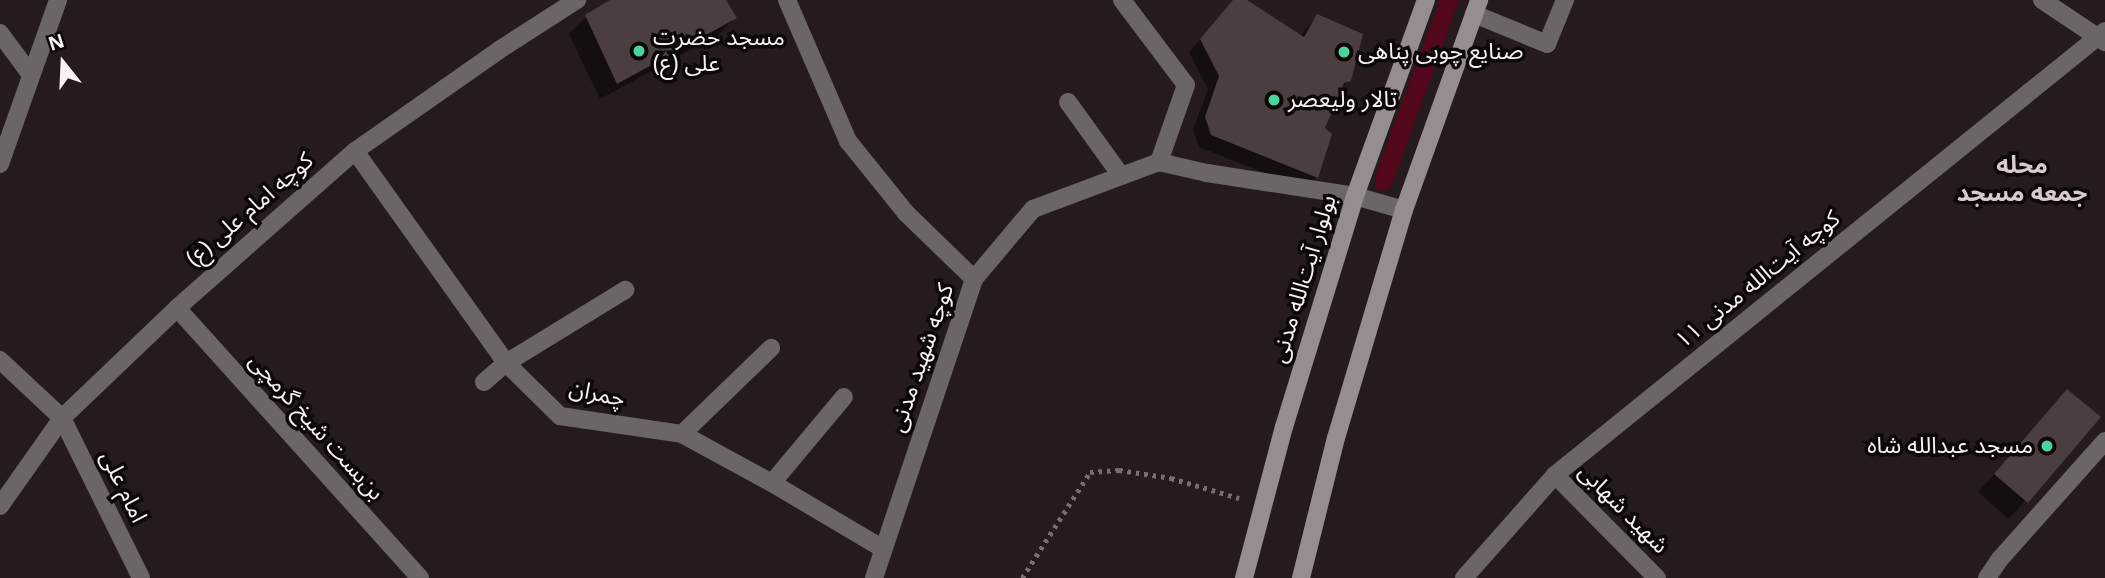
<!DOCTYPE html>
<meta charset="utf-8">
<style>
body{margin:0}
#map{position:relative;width:2105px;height:578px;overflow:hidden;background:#261b1c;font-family:Georgia,"Noto Sans Arabic",serif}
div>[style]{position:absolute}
.green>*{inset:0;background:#52071b}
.shadow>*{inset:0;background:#0007}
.building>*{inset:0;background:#4a3e3f}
.path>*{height:4.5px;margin-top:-2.25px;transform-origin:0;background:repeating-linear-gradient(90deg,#796f70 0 3.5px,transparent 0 8.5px)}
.minor>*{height:18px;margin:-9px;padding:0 9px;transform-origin:9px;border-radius:9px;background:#6b6565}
.secondary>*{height:18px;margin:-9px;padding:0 9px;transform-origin:9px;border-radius:9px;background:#968d8e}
.dots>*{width:19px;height:19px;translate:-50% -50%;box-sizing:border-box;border:4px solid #0c0708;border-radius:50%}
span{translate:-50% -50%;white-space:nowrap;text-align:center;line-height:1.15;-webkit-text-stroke:7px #0c0708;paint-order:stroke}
.poi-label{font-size:23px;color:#f9f1f2}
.left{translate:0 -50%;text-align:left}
.right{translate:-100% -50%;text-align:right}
.street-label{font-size:23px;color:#f9f1f2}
.neighbourhood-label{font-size:24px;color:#d8c9ca;font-weight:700}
.north{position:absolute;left:28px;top:28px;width:70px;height:70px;-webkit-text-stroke:5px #0c0708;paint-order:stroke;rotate:342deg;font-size:19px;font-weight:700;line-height:28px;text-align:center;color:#f9f1f2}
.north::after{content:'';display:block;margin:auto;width:24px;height:32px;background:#f9f1f2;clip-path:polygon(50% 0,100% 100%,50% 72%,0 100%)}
</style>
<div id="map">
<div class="green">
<i style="clip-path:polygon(1440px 0,1459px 0,1393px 182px,1386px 191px,1376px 189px,1375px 177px)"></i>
</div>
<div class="shadow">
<i style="clip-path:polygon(613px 0,724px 0,735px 18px,718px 35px,600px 99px,569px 34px,586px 17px)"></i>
<i style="clip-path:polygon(1235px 0,1245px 0,1300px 36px,1317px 16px,1349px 80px,1339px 91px,1323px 128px,1317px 177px,1305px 189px,1199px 147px,1193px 130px,1208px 89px,1189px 52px)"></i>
<i style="clip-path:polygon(2067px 391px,2099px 417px,2009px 519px,1978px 492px)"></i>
</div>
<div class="building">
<i style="clip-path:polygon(610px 0,726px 0,737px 18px,617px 84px,585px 15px)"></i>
<i style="clip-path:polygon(1233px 0,1247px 0,1304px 37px,1317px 14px,1363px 34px,1351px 81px,1344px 83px,1325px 128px,1332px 134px,1318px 178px,1211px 135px,1205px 117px,1219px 76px,1200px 39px)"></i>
<i style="clip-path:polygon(2067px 389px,2101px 417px,2028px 503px,1994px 474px)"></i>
</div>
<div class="path">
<i style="left:1022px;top:578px;width:126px;rotate:-57.3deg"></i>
<i style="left:1090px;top:472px;width:29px;rotate:-4deg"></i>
<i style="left:1119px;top:470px;width:53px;rotate:8.7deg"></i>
<i style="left:1171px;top:478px;width:71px;rotate:16.4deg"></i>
</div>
<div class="minor">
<i style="left:787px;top:0;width:154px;rotate:66.6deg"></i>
<i style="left:848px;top:141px;width:92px;rotate:51.1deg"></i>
<i style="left:906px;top:213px;width:95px;rotate:44.1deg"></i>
<i style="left:1122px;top:0;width:106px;rotate:53deg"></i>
<i style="left:1186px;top:85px;width:82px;rotate:109.3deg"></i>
<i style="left:2042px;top:0;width:76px;rotate:33.7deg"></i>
<i style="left:1474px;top:14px;width:79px;rotate:22.3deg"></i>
<i style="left:1547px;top:44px;width:48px;rotate:-67.8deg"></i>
<i style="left:0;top:33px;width:52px;rotate:53.6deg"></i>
<i style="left:1068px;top:102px;width:89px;rotate:54.2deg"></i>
<i style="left:355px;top:151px;width:260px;rotate:54.5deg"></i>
<i style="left:506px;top:363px;width:76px;rotate:44.5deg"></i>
<i style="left:560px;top:416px;width:123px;rotate:8.4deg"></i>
<i style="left:682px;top:434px;width:102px;rotate:28.6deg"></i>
<i style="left:772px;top:483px;width:129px;rotate:30.7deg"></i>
<i style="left:0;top:164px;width:174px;rotate:-70.5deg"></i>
<i style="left:177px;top:308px;width:363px;rotate:48deg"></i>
<i style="left:0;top:360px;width:85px;rotate:43.1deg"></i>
<i style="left:62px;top:418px;width:178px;rotate:63.7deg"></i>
<i style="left:484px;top:382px;width:29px;rotate:-41deg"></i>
<i style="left:506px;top:363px;width:140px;rotate:-31.5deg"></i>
<i style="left:682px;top:434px;width:124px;rotate:-44deg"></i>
<i style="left:1555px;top:475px;width:145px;rotate:45.3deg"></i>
<i style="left:772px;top:483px;width:112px;rotate:-50.1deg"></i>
<i style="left:0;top:506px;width:108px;rotate:-54.8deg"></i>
<i style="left:62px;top:418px;width:159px;rotate:-43.7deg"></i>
<i style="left:177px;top:308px;width:237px;rotate:-41.4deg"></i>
<i style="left:355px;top:151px;width:176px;rotate:-35deg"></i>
<i style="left:499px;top:50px;width:93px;rotate:-32.7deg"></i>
<i style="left:874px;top:578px;width:315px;rotate:-71.5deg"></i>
<i style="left:974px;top:279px;width:92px;rotate:-49.9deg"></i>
<i style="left:1033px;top:209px;width:134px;rotate:-20.5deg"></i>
<i style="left:1159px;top:162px;width:49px;rotate:12.9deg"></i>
<i style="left:1207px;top:173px;width:150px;rotate:8.8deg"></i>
<i style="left:1355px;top:196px;width:51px;rotate:15.9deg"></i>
<i style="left:1464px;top:578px;width:137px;rotate:-48.5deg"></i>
<i style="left:1555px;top:475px;width:707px;rotate:-38.91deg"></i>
<i style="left:1987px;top:578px;width:23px;rotate:-56deg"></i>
<i style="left:2000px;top:559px;width:158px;rotate:-48.3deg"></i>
</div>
<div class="secondary">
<i style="left:1244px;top:578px;width:156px;rotate:-75.2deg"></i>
<i style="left:1284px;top:427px;width:242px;rotate:-72.9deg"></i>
<i style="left:1355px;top:196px;width:208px;rotate:-70.1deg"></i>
<i style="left:1301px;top:578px;width:144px;rotate:-76deg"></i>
<i style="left:1336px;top:438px;width:238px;rotate:-73.4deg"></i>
<i style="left:1404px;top:210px;width:223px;rotate:-70.3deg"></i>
</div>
<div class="dots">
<i style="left:639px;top:51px;background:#4ad49c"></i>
<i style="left:1344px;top:52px;background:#4ad49c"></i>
<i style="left:1274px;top:100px;background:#4ad49c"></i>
<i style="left:2047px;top:446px;background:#4ad49c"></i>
</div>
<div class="poi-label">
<span class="left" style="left:653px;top:51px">مسجد حضرت<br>علی (ع)</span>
<span class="left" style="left:1358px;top:52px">صنایع چوبی پناهی</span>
<span class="left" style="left:1288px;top:100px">تالار ولیعصر</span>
<span class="right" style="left:2033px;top:446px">مسجد عبدالله شاه</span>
</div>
<div class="street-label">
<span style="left:250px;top:210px;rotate:-41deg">کوچه امام علی (ع)</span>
<span style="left:1304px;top:279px;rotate:-73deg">بولوار آیت‌الله مدنی</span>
<span style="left:1758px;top:280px;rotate:-39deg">کوچه آیت‌الله مدنی ۱۱</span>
<span style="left:922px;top:358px;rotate:-71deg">کوچه شهید مدنی</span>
<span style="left:597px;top:394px;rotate:12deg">چمران</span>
<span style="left:316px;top:427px;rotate:48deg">بن‌بست شیخ گرمچی</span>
<span style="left:123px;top:487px;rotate:64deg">امام علی</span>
<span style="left:1623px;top:509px;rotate:45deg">شهید شهابی</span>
</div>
<div class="neighbourhood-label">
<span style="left:2022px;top:180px">محله<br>جمعه مسجد</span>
</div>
<div class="north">N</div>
</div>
